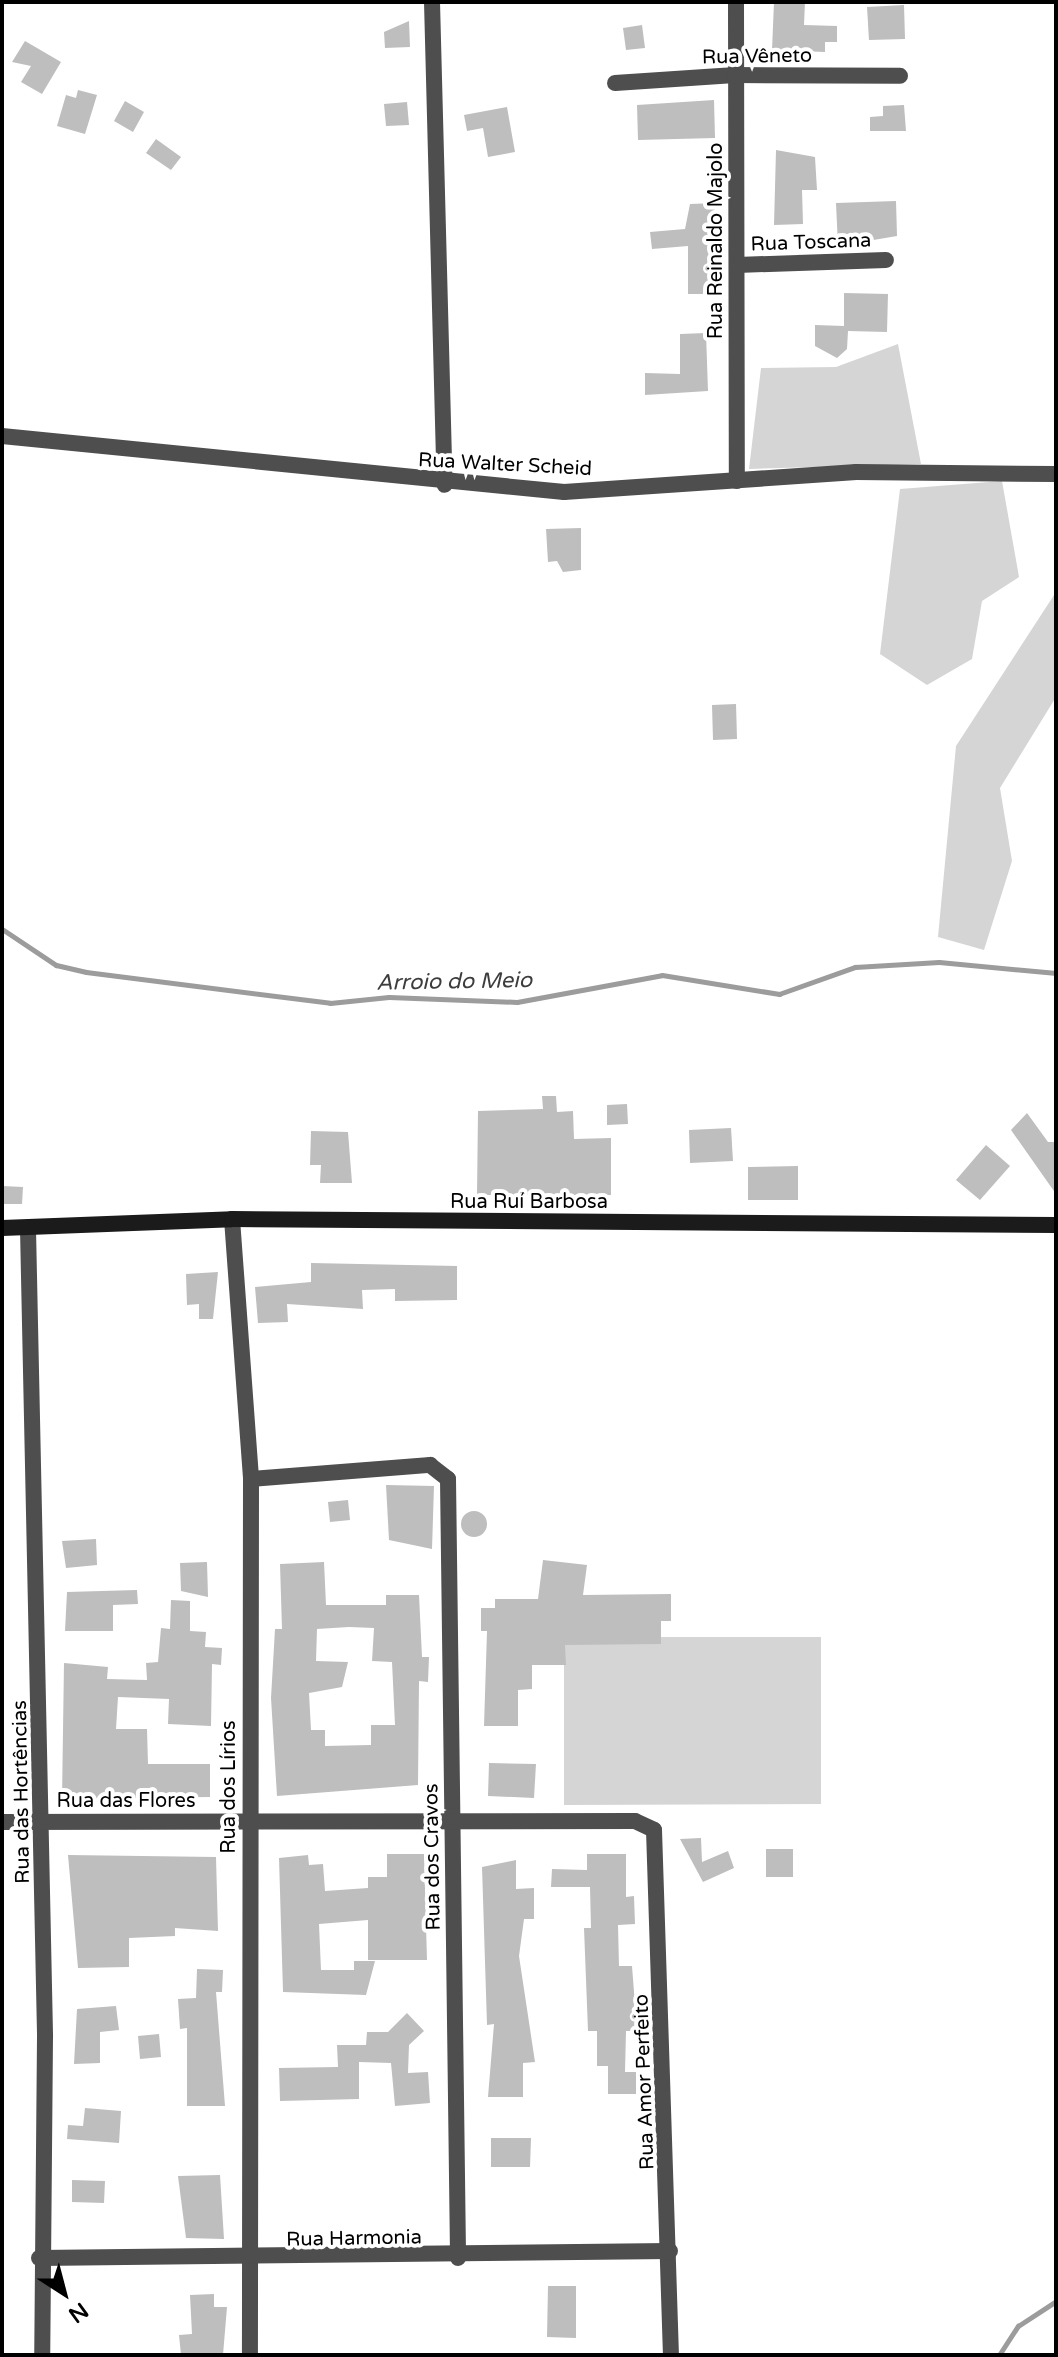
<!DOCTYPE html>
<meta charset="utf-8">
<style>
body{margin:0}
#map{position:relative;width:1058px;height:2357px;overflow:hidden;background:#fff;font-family:"Varela Round",sans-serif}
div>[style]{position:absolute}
.green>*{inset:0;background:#d5d5d5}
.stream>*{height:5px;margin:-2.5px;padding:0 2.5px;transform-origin:2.5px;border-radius:2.5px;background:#9c9c9c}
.building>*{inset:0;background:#bebebe}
.round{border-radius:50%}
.street>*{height:16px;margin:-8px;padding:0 8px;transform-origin:8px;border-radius:8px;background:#4e4e4e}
.secondary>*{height:16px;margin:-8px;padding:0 8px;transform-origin:8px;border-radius:8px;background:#1b1b1b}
span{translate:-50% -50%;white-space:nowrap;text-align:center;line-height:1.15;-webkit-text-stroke:8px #fff;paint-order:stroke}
.street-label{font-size:20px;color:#000}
.water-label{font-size:22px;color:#3d3d3d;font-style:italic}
.frame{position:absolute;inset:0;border:4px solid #000;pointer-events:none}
.north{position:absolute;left:24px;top:2253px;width:80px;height:80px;-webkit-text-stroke:6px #fff;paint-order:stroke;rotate:144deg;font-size:22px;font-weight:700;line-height:32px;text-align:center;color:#000}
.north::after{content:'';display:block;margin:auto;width:28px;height:36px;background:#000;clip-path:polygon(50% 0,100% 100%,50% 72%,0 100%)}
</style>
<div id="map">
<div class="green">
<i style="clip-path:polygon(898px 344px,921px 464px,749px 469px,761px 368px,836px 367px)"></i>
<i style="clip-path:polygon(1002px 481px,1019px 577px,982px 601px,972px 659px,927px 685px,880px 654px,900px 489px)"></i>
<i style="clip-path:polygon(1056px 592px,1056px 697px,1000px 788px,1012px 861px,984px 950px,938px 937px,956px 746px)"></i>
<i style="clip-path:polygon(564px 1637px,821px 1637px,821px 1804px,564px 1805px)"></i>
</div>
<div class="stream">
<i style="left:2px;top:929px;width:65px;rotate:33.7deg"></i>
<i style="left:56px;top:965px;width:31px;rotate:13deg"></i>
<i style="left:86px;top:972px;width:246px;rotate:7.2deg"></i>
<i style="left:330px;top:1003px;width:59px;rotate:-5.8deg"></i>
<i style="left:389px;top:997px;width:128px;rotate:2.2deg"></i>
<i style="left:517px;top:1002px;width:147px;rotate:-10.5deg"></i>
<i style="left:662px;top:975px;width:119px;rotate:9.2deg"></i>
<i style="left:779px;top:994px;width:81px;rotate:-19.6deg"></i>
<i style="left:855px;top:967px;width:84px;rotate:-3.4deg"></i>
<i style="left:939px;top:962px;width:118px;rotate:5.4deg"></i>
<i style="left:999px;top:2355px;width:35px;rotate:-57deg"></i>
<i style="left:1018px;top:2326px;width:45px;rotate:-33.3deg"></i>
</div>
<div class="building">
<i style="clip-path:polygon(774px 2px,805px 2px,804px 25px,837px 26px,837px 42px,825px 42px,825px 52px,772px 50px)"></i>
<i style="clip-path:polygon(904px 5px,905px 39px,869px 40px,867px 7px)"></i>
<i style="clip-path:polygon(409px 21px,410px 47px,385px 48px,384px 32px)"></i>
<i style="clip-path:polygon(642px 25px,645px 48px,626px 50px,623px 28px)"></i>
<i style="clip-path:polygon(25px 41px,61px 62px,42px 94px,21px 82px,31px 66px,12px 62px)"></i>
<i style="clip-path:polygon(78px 90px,97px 95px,85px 134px,57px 126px,66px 95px,76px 98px)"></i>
<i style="clip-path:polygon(714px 100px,715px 138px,638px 140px,637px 105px)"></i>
<i style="clip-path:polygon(125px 101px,144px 112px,133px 132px,114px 121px)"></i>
<i style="clip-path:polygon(407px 102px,409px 125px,386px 126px,384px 104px)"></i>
<i style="clip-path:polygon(904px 105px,906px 131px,870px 131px,870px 117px,883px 116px,883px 106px)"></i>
<i style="clip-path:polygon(507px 107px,515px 152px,488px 157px,483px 128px,467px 131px,464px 115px)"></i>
<i style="clip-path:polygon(156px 139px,181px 157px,171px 170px,146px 153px)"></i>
<i style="clip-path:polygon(776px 150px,815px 157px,817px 190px,802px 190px,803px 224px,774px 225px)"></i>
<i style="clip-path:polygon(896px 201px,897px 236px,838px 246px,836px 203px)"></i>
<i style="clip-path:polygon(715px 203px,711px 294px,688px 294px,688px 246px,652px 249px,650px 232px,685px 229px,690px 204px)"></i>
<i style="clip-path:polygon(844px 293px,888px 294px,887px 332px,848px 331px,847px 349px,837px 358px,815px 346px,815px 325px,844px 326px)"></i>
<i style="clip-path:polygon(706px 333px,708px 391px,645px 395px,645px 373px,680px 374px,680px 334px)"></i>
<i style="clip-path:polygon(581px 528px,581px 570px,563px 572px,557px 561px,548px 562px,546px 529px)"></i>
<i style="clip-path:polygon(736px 704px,737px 739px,713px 740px,712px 705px)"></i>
<i style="clip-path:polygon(542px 1096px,556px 1096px,557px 1112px,573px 1111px,574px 1139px,611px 1138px,611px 1195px,477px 1195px,478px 1111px,543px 1109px)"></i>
<i style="clip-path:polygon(627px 1104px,628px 1124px,607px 1125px,607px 1105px)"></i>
<i style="clip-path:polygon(1027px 1113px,1048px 1142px,1056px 1142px,1056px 1194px,1011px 1130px)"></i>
<i style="clip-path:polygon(731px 1128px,733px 1161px,690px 1163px,689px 1130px)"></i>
<i style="clip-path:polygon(311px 1131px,348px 1132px,352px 1183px,320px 1183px,321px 1165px,310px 1165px)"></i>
<i style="clip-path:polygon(986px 1145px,1010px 1166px,980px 1200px,956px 1180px)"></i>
<i style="clip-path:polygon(798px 1166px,798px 1200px,748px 1200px,748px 1167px)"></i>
<i style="clip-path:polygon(2px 1186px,23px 1187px,22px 1204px,2px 1204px)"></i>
<i style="clip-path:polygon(311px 1263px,457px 1266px,457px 1300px,395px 1301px,395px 1289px,362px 1290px,363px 1309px,287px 1304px,288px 1322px,258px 1323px,255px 1287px,311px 1282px)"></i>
<i style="clip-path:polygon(218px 1272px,213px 1319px,199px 1319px,199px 1304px,187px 1305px,186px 1274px)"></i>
<i style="clip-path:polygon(386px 1485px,434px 1486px,432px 1549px,389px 1540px)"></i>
<i style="clip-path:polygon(348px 1500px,350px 1520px,330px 1522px,328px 1502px)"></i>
<i class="round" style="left:461px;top:1511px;width:26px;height:26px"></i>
<i style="clip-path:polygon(96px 1539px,97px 1565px,66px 1568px,62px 1541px)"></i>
<i style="clip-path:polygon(543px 1560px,587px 1565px,583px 1595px,671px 1594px,671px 1621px,661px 1621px,661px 1644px,565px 1645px,566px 1665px,532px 1665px,532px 1689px,518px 1690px,518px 1726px,484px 1726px,487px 1631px,481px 1631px,481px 1608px,495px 1608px,495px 1599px,538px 1599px)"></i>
<i style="clip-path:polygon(207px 1562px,208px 1597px,181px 1591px,180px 1563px)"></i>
<i style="clip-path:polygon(evenodd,324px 1562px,326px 1605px,386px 1605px,386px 1595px,419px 1595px,422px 1657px,429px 1657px,428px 1682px,419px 1681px,418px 1785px,277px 1796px,271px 1698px,275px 1629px,282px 1629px,280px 1564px,324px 1562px,349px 1627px,374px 1628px,372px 1661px,392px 1662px,395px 1725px,371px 1725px,371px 1745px,325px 1746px,325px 1730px,311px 1730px,309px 1693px,342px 1687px,348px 1662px,316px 1661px,317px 1629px,349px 1627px)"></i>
<i style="clip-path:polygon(137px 1590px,138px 1604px,113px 1605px,113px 1631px,65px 1631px,67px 1592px)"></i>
<i style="clip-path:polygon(171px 1600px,190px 1601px,190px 1631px,206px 1632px,205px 1647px,222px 1648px,221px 1665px,212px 1664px,211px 1726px,168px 1724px,169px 1699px,118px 1697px,116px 1729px,147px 1729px,148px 1764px,210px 1764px,210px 1797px,62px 1799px,64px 1663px,108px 1667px,107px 1679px,147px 1680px,146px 1663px,158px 1662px,161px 1628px,170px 1629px)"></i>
<i style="clip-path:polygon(489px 1763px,536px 1764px,534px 1798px,488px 1796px)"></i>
<i style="clip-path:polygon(701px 1838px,702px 1862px,728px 1851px,734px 1868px,703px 1882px,680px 1839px)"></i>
<i style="clip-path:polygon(766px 1849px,793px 1849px,793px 1877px,766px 1877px)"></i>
<i style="clip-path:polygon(387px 1854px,424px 1854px,427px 1960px,368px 1960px,368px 1920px,319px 1924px,321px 1970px,354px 1970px,354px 1961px,375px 1961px,366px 1995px,283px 1992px,279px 1858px,308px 1855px,309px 1865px,323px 1864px,325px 1891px,368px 1888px,368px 1877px,387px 1877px)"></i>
<i style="clip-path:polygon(587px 1854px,626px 1854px,626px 1897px,634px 1896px,635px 1924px,618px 1925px,619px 1966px,632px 1966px,637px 2031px,626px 2031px,625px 2072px,636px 2072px,636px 2094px,608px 2094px,608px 2066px,597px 2066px,597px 2031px,588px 2031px,584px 1928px,591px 1928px,590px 1887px,551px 1887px,552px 1869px,587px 1870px)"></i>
<i style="clip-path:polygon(68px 1855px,216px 1857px,218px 1931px,175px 1928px,175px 1936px,129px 1938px,129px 1967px,78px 1968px)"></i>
<i style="clip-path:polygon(516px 1860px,516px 1889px,534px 1888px,534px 1919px,524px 1919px,519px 1956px,535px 2062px,523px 2063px,523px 2097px,488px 2097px,494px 2024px,487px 2025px,482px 1867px)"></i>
<i style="clip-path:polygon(197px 1969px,223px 1970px,222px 1992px,216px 1992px,225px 2106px,187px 2106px,187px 2028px,180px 2029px,178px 1999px,196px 1998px)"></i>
<i style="clip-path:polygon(116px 2006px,119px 2030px,100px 2032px,100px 2063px,74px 2064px,77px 2009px)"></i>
<i style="clip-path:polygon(407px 2013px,424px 2031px,409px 2045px,408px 2073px,428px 2072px,430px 2103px,395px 2106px,391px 2063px,359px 2062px,359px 2099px,280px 2101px,279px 2068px,338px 2067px,337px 2045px,366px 2045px,367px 2032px,388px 2032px)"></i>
<i style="clip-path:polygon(159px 2034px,161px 2057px,140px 2059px,138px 2036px)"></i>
<i style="clip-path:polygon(85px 2108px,121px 2111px,119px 2143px,67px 2139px,68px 2125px,83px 2126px)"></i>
<i style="clip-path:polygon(491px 2138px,531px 2138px,530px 2167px,491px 2167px)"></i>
<i style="clip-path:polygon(220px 2175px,224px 2239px,186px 2238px,178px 2176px)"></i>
<i style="clip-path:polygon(72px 2180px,105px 2181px,104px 2203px,72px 2202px)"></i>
<i style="clip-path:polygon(548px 2286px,576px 2286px,576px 2338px,547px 2337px)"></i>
<i style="clip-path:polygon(214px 2294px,214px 2307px,227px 2307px,223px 2355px,181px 2355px,179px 2335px,192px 2334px,190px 2295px)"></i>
</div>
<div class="street">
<i style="left:432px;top:2px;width:483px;rotate:88.5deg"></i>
<i style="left:736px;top:2px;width:479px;rotate:89.9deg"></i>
<i style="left:615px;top:83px;width:120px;rotate:-3.8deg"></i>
<i style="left:735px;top:75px;width:165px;rotate:0.3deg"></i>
<i style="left:737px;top:265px;width:149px;rotate:-1.9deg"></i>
<i style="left:2px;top:436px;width:565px;rotate:5.69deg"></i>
<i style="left:564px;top:492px;width:293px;rotate:-3.9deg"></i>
<i style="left:856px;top:472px;width:200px;rotate:0.6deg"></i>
<i style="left:232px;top:1219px;width:261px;rotate:85.8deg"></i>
<i style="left:251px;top:1479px;width:876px;rotate:90.07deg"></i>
<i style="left:28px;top:1229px;width:808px;rotate:88.79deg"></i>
<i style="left:45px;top:2037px;width:318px;rotate:90.5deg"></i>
<i style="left:251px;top:1479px;width:180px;rotate:-4.5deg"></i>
<i style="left:430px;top:1465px;width:23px;rotate:38deg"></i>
<i style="left:448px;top:1479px;width:779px;rotate:89.26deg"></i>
<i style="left:2px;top:1822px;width:633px;rotate:-0.09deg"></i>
<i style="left:635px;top:1821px;width:21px;rotate:25deg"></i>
<i style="left:654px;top:1830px;width:525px;rotate:88.15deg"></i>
<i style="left:39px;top:2258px;width:631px;rotate:-0.64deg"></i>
</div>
<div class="secondary">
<i style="left:2px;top:1228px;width:230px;rotate:-2.2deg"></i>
<i style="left:232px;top:1219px;width:824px;rotate:0.42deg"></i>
</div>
<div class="street-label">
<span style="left:757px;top:57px;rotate:-1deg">Rua Vêneto</span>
<span style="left:716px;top:241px;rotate:-90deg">Rua Reinaldo Majolo</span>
<span style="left:811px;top:243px;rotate:-2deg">Rua Toscana</span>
<span style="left:505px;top:465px;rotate:3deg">Rua Walter Scheid</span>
<span style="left:529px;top:1202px">Rua Ruí Barbosa</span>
<span style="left:229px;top:1787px;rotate:-90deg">Rua dos Lírios</span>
<span style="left:22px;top:1792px;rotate:-91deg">Rua das Hortências</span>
<span style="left:126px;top:1801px">Rua das Flores</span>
<span style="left:433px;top:1857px;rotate:-91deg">Rua dos Cravos</span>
<span style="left:645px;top:2082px;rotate:-92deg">Rua Amor Perfeito</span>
<span style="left:354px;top:2239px;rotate:-1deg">Rua Harmonia</span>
</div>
<div class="water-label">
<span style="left:454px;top:982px;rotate:-1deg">Arroio do Meio</span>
</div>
<div class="frame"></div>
<div class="north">N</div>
</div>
